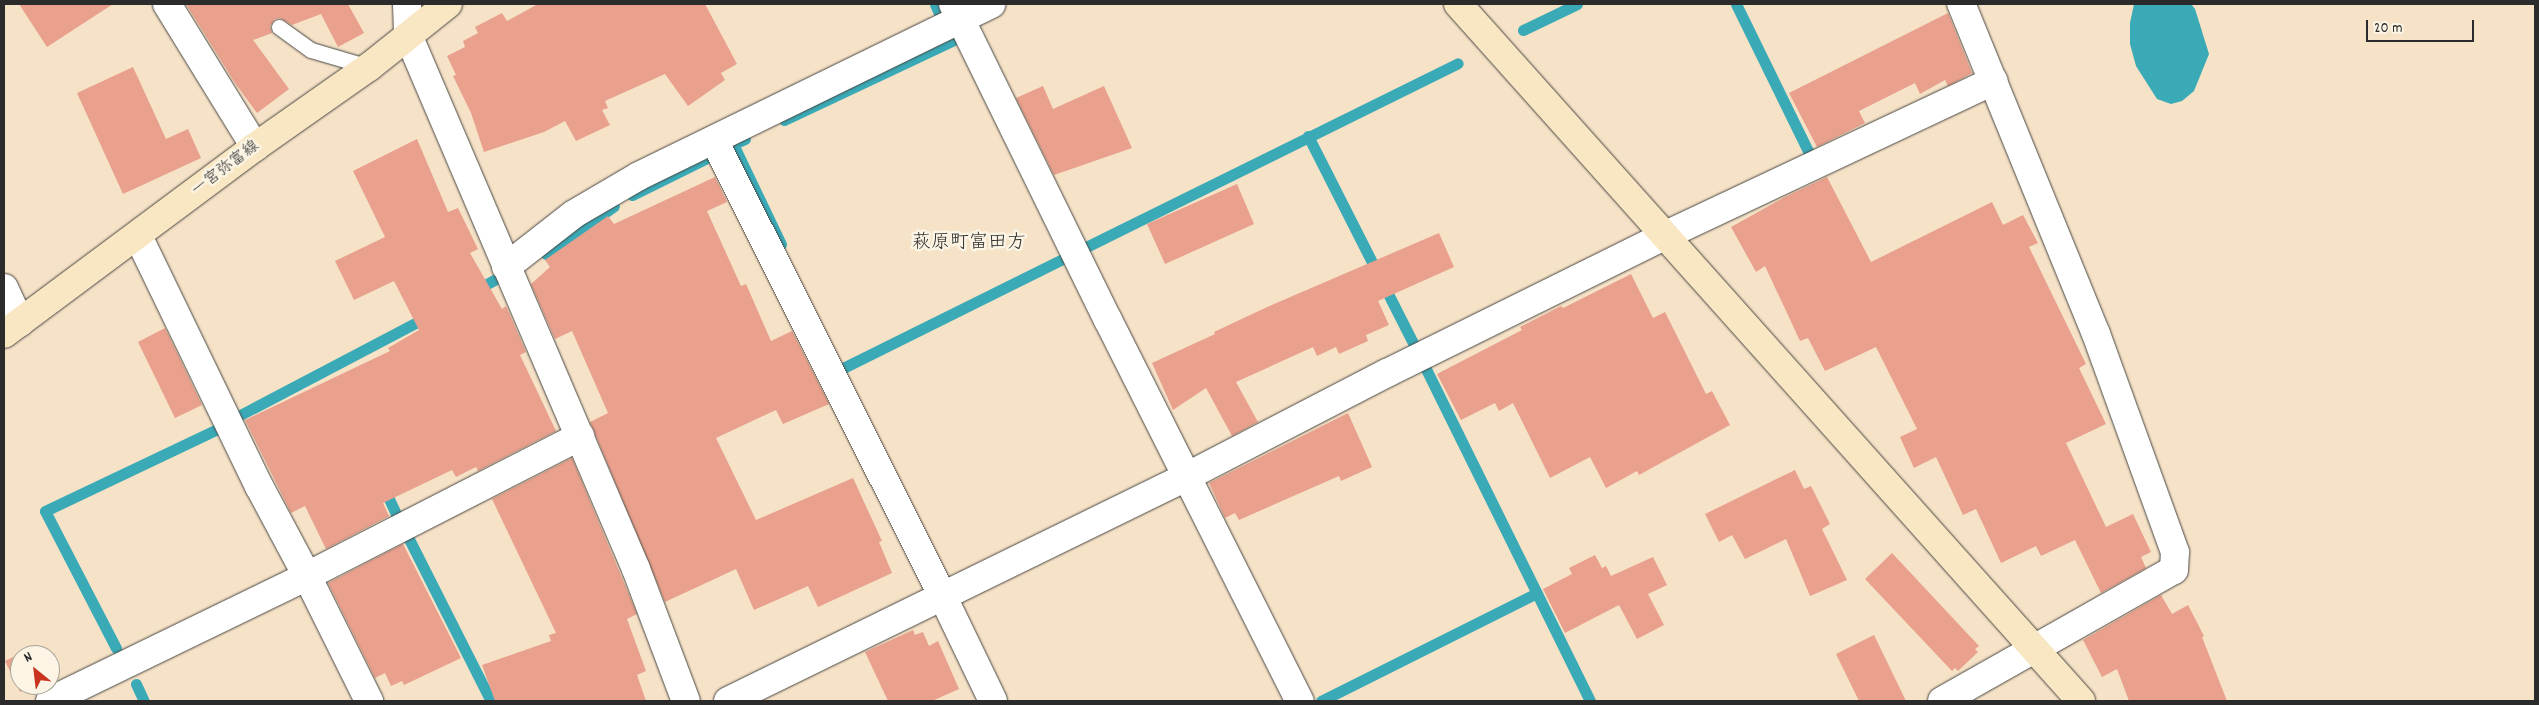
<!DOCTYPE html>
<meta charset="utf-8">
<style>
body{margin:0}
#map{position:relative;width:2539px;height:705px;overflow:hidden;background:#f5e2c7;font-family:Dekko,"Klee One",sans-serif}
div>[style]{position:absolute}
.water>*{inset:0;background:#3aaab7}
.stream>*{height:11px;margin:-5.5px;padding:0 5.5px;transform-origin:5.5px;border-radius:5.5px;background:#3aaab7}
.building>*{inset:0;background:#e9a08d}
.roads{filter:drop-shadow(0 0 1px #494642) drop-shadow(0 0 1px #494642)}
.lane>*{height:15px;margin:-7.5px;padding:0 7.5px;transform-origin:7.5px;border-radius:7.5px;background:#fff}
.street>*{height:28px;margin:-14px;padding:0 14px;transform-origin:14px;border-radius:14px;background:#fff}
.secondary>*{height:28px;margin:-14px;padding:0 14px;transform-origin:14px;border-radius:14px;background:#f9e7c3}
span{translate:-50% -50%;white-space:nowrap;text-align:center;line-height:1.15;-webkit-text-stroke:5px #fcf5e5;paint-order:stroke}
.street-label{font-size:16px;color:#2b2b2b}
.quarter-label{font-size:19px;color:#2b2b2b}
.frame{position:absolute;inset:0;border:5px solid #2b2b2b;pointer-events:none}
.north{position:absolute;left:10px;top:645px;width:50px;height:50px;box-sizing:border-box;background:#fcf5e5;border:1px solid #a8a49b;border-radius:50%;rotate:331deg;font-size:14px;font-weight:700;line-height:20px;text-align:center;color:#2b2b2b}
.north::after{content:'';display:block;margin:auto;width:18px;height:22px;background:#c8321e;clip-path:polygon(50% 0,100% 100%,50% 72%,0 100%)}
.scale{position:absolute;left:2366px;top:20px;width:108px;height:22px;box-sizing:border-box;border:2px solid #2b2b2b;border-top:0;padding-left:6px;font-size:15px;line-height:18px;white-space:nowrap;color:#2b2b2b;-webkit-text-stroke:4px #fcf5e5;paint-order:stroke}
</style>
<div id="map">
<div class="water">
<i style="clip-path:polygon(2134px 4px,2191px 4px,2195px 9px,2209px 54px,2194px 91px,2182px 101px,2171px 104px,2157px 99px,2136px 66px,2130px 44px,2130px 23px)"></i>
</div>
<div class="stream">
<i style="left:935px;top:4px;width:8px;rotate:67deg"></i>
<i style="left:1736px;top:4px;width:173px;rotate:63.9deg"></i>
<i style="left:1523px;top:30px;width:60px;rotate:-25.7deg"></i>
<i style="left:784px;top:120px;width:186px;rotate:-25.2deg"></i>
<i style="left:1308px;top:136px;width:237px;rotate:63.1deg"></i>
<i style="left:745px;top:139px;width:13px;rotate:157deg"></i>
<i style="left:733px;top:144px;width:111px;rotate:64.4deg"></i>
<i style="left:632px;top:195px;width:88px;rotate:-26.3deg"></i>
<i style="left:1082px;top:249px;width:419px;rotate:-26.3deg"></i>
<i style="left:546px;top:254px;width:83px;rotate:-35.2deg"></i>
<i style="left:476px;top:290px;width:21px;rotate:-29deg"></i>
<i style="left:841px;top:369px;width:246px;rotate:-26.4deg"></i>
<i style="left:1426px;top:369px;width:370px;rotate:63.7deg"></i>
<i style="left:242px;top:414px;width:211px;rotate:-27.7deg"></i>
<i style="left:383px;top:486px;width:31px;rotate:65deg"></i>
<i style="left:407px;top:535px;width:186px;rotate:63.2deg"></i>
<i style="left:116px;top:648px;width:154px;rotate:-117.4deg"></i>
<i style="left:45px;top:511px;width:191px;rotate:-25.4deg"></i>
<i style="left:136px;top:684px;width:19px;rotate:65deg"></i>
<i style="left:1321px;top:701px;width:241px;rotate:-26.6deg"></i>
</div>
<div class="building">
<i style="clip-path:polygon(19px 4px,113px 4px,47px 47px)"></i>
<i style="clip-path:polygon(186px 4px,348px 4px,364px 33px,338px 47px,321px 14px,292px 25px,280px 18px,275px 19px,270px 26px,272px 33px,253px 40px,289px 89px,257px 113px,235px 83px)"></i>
<i style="clip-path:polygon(538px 4px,705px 4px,737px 64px,721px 73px,725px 80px,688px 106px,665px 74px,605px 101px,608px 108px,602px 110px,610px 125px,576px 141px,565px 121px,544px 132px,484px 152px,471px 113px,453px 76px,456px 75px,447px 56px,465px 47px,463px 41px,478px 33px,475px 27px,502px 13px,507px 21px)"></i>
<i style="clip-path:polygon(1948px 13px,1972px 73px,1948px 86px,1945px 80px,1920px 94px,1915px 83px,1859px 111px,1865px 123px,1817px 147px,1789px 93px)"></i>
<i style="clip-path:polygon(133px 67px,166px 139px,188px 129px,201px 158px,123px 194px,77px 93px)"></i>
<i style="clip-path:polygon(1043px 86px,1053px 109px,1104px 86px,1132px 148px,1054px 175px,1016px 98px)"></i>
<i style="clip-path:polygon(417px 139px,448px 212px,458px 208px,478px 249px,470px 253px,502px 309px,506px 306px,526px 352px,520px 355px,556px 431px,478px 471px,476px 467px,456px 477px,452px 470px,383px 503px,389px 516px,326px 549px,305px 506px,291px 513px,245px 420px,390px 351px,388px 348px,419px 330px,394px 281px,354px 300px,335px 261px,385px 237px,353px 171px)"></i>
<i style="clip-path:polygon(715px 177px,727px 202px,707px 211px,741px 286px,746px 284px,771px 341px,792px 331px,829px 404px,783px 424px,776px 410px,716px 438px,756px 520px,853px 478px,882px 541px,879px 542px,892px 573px,818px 607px,808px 586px,754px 610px,736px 569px,665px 602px,590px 422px,608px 413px,572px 331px,555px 339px,531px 284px,550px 267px,545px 260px,608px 216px,614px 224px)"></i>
<i style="clip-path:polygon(1827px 177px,1871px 262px,1992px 202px,2003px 225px,2023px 215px,2038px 243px,2029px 247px,2086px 364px,2079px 368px,2106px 424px,2066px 443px,2106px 527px,2133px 514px,2151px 552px,2141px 557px,2146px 568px,2101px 593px,2075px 540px,2041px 556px,2036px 546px,2001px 563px,1976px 509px,1963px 515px,1936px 457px,1914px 468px,1900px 437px,1917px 429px,1876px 347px,1825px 371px,1808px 338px,1800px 341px,1765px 266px,1756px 272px,1731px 227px,1785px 197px)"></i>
<i style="clip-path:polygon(1237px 184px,1254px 224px,1165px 264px,1147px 224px)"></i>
<i style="clip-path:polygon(1439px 233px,1454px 267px,1378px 301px,1389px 325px,1366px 335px,1368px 341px,1339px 354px,1336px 347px,1317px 356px,1313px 347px,1236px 382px,1258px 422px,1232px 436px,1206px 388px,1173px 410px,1152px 363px,1215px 334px,1214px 332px,1265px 308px)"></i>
<i style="clip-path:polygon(1631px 274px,1653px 318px,1665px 312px,1706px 394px,1712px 391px,1730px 425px,1639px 475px,1637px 471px,1606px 488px,1590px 457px,1550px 478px,1513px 403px,1499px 411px,1495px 403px,1461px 420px,1437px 374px,1522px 330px,1520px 327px,1561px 306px,1563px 308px)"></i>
<i style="clip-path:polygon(165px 328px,202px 405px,175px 418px,138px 342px)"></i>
<i style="clip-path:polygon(1348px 413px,1372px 467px,1341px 481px,1339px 476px,1239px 520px,1235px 513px,1225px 518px,1209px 483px)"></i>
<i style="clip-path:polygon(572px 458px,637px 614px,627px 619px,646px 671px,637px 675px,646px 701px,495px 701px,482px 665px,551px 641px,549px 635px,556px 633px,492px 499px)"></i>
<i style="clip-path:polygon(1795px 470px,1804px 489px,1811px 486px,1830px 524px,1822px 529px,1847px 580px,1810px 596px,1786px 539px,1745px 559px,1732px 535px,1719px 542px,1705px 514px)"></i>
<i style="clip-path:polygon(403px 544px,461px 658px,404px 685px,402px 681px,391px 686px,385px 673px,375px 678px,328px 583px)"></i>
<i style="clip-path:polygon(1892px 553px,1979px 646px,1975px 649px,1978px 652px,1958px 671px,1955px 668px,1952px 671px,1865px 579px)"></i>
<i style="clip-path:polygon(1595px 555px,1602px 568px,1606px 566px,1611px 576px,1653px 557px,1667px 585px,1648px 594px,1664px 625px,1637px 639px,1619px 605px,1565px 633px,1543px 589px,1572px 574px,1569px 568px)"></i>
<i style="clip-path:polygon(2161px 595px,2172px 614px,2188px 605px,2204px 636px,2202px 637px,2227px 701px,2129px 701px,2117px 669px,2102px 677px,2083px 640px)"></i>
<i style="clip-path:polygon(913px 630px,915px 635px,923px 632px,929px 646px,938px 641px,959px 689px,932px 701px,888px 701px,865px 652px)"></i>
<i style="clip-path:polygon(1874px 635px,1906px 701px,1859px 701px,1836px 654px)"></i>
<i style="clip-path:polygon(30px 649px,33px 655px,20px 655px,20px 685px,34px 685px,20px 692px,5px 661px)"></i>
</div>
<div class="roads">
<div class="lane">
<i style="left:279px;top:27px;width:39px;rotate:36deg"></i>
<i style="left:311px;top:50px;width:60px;rotate:16.3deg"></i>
</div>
<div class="street">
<i style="left:167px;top:4px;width:168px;rotate:58.4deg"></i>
<i style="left:407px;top:4px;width:31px;rotate:88deg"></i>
<i style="left:408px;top:35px;width:581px;rotate:66.88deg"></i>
<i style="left:636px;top:569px;width:141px;rotate:69.3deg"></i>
<i style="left:953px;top:4px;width:352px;rotate:63.9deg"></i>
<i style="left:1108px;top:320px;width:427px;rotate:63.3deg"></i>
<i style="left:714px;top:140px;width:511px;rotate:63.38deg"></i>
<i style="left:943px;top:597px;width:115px;rotate:64.3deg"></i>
<i style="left:138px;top:236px;width:278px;rotate:64.2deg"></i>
<i style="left:259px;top:486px;width:102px;rotate:61.9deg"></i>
<i style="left:307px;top:576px;width:140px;rotate:63.6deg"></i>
<i style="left:506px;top:267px;width:86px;rotate:-37.9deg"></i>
<i style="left:574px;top:214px;width:75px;rotate:-30.3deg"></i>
<i style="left:639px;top:176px;width:392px;rotate:-26deg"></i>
<i style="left:4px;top:288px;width:38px;rotate:65deg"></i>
<i style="left:50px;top:701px;width:286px;rotate:-25.9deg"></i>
<i style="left:307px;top:576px;width:307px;rotate:-27.1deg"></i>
<i style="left:728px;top:701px;width:512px;rotate:-26.06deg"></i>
<i style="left:1188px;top:476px;width:224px;rotate:-27.4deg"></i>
<i style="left:1387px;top:373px;width:311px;rotate:-26.3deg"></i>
<i style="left:1666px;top:235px;width:362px;rotate:-25.2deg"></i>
<i style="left:1942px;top:701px;width:266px;rotate:-29.5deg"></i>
<i style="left:2174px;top:570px;width:18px;rotate:-87deg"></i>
<i style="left:2175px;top:552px;width:232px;rotate:-109.9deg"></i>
<i style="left:2096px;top:334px;width:357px;rotate:-112.2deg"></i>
</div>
<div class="secondary">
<i style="left:1458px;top:4px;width:935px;rotate:48.21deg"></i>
<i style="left:4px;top:334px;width:313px;rotate:-36.7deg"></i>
<i style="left:255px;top:147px;width:139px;rotate:-35.1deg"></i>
<i style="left:369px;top:67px;width:101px;rotate:-38.6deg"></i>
</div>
</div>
<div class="street-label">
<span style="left:226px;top:169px;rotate:-37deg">一宮弥富線</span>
</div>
<div class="quarter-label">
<span style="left:969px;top:244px">萩原町富田方</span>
</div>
<div class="frame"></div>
<div class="north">N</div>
<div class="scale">20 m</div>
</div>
